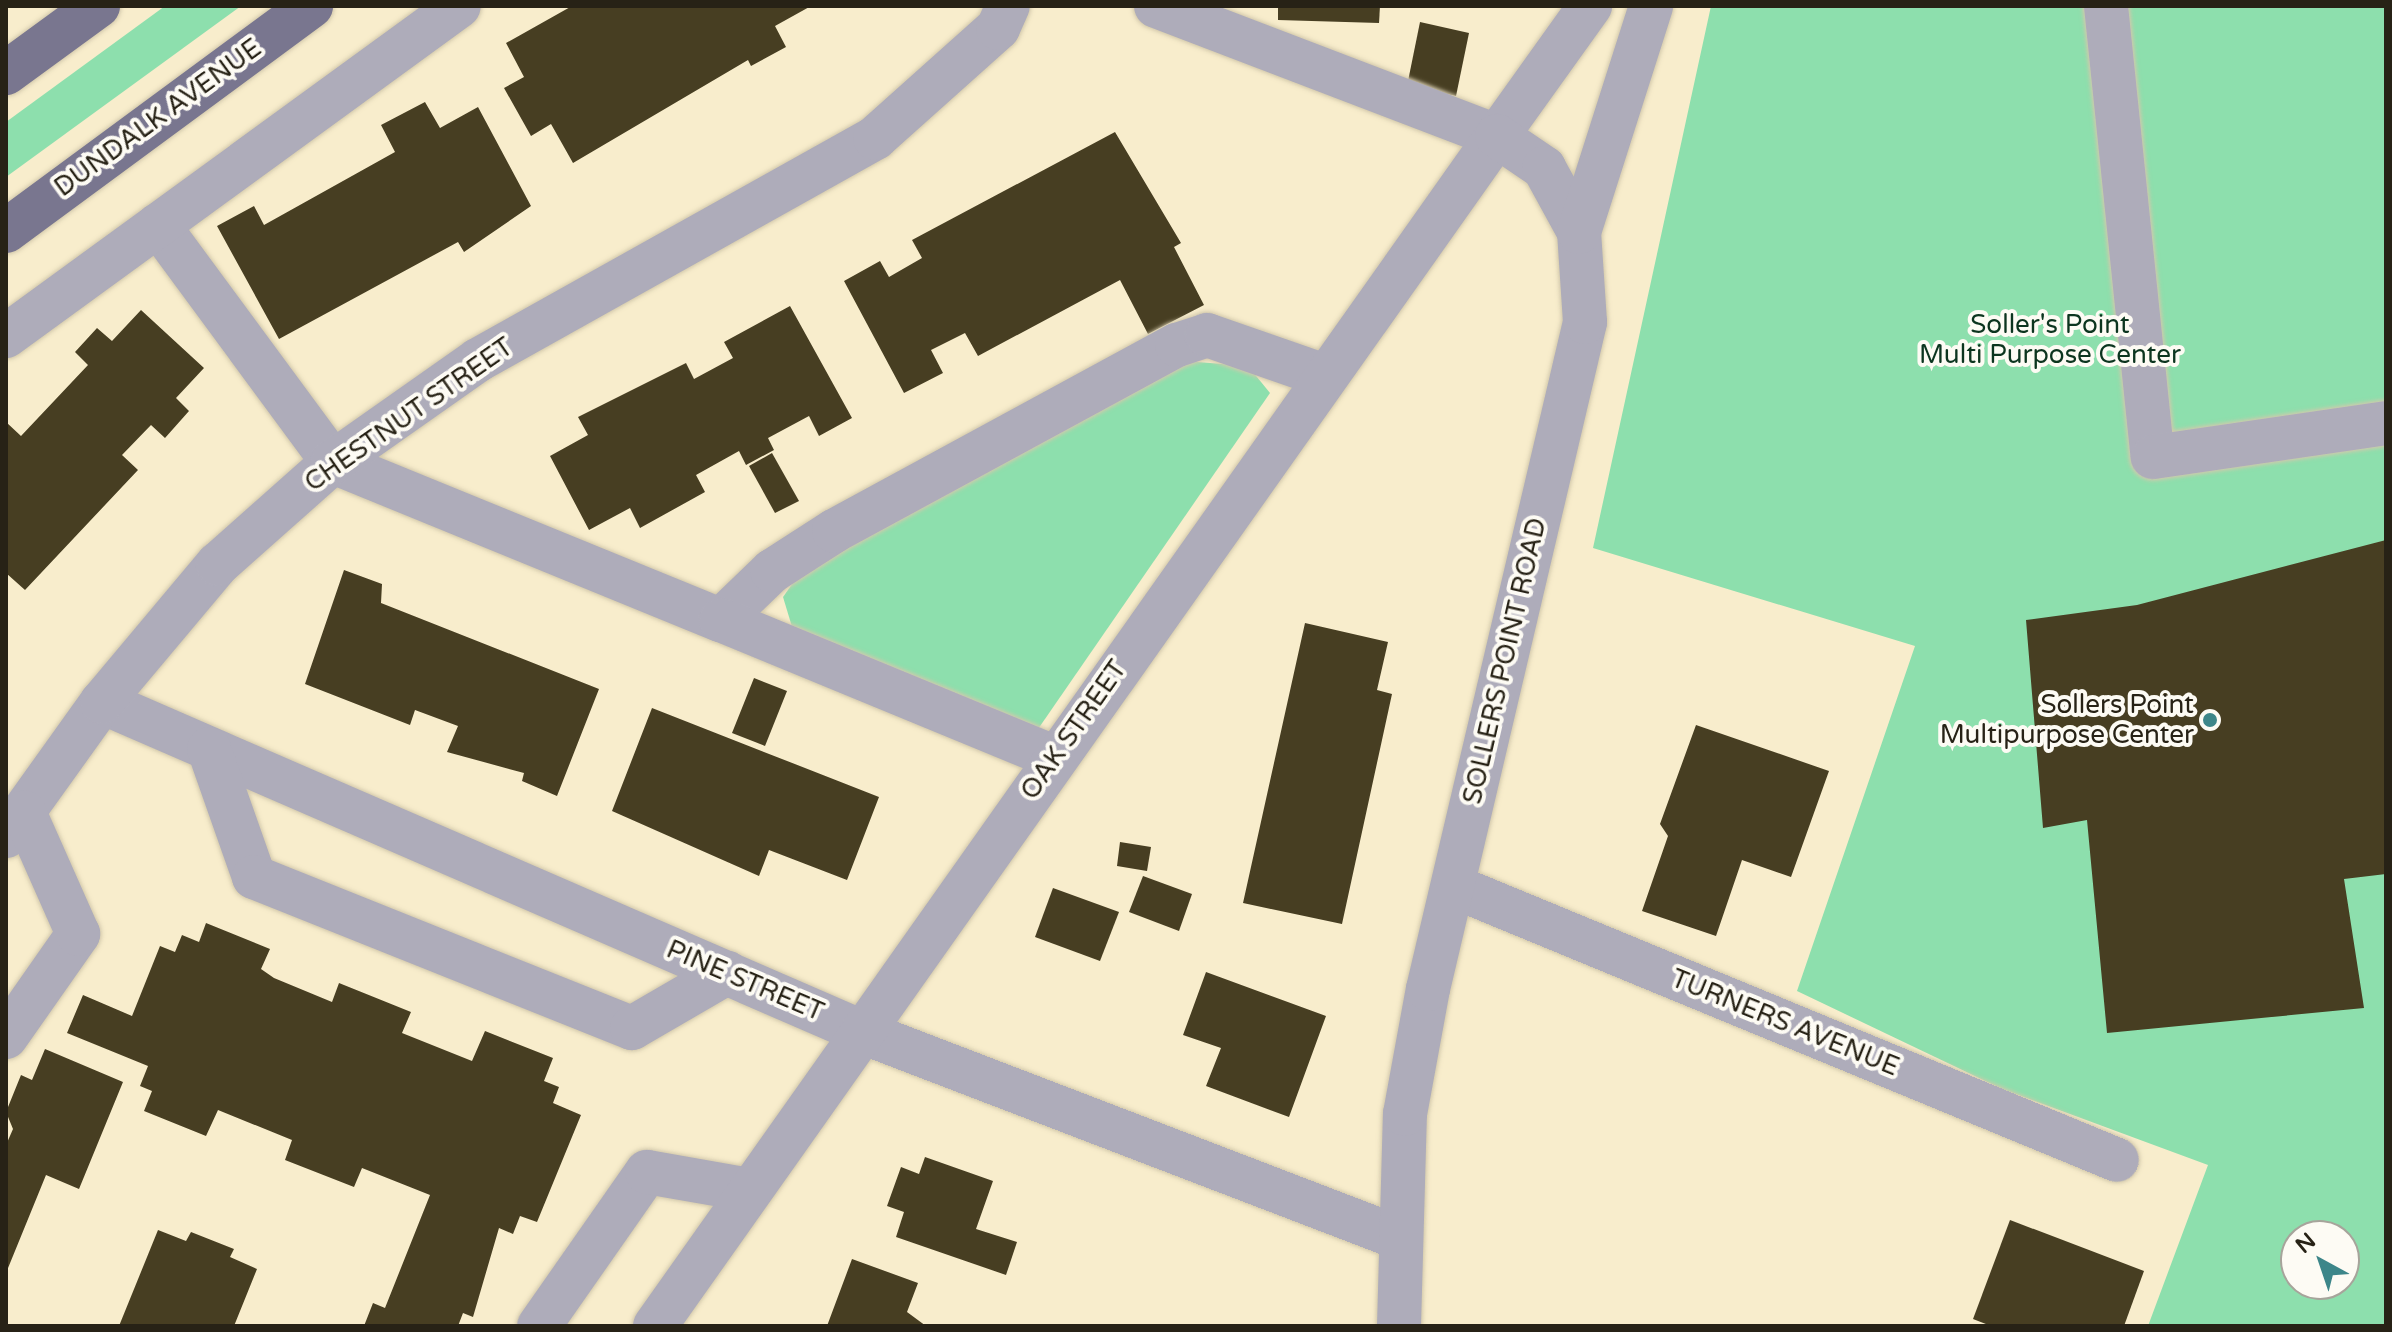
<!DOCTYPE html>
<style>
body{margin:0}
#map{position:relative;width:2392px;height:1332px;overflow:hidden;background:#f8edcc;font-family:"Varela Round",sans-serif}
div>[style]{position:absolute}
.green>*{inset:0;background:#8ddfad}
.building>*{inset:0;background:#473e22}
.roads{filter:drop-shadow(0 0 2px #d2c8ab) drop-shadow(0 0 2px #d2c8ab)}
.minor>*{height:44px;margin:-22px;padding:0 22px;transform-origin:22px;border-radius:22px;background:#aeacba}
.major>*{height:44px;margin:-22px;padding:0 22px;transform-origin:22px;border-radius:22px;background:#79768f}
.dots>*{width:22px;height:22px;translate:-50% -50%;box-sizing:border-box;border:4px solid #fdfbf4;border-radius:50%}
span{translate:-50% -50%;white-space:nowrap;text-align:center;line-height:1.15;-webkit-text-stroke:8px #fdfbf4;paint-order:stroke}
.street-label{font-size:26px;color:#272216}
.park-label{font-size:26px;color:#0c351f}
.poi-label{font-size:26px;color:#272216}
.right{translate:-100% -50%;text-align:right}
.frame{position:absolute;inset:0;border:8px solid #272216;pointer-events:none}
.north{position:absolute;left:2280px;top:1220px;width:80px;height:80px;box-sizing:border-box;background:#fdfbf4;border:2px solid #a7a49b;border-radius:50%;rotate:320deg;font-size:22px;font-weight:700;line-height:32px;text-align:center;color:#272216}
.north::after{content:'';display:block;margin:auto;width:28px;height:36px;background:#3d8689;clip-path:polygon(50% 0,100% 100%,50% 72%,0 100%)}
</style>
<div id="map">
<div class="green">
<i style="clip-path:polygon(165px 6px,241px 6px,6px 177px,6px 122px)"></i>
<i style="clip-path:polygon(evenodd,1711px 6px,2386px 6px,2386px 1326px,2148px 1326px,2208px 1165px,2002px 1089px,1797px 991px,1915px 646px,1593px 548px,1711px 6px,2296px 1236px,2344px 1236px,2344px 1284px,2296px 1284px,2296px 1236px)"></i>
<i style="clip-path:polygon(1185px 361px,1248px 366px,1270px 393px,1036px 732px,796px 640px,783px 597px,807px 563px)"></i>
</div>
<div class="building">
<i style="clip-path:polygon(572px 6px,811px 6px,775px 26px,786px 47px,751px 66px,748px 60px,573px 163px,551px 124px,531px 136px,504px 88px,524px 77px,506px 43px)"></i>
<i style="clip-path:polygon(1278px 6px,1380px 6px,1379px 23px,1278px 20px)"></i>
<i style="clip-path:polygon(1420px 22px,1469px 33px,1456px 96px,1407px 86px)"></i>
<i style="clip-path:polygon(425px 102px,440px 128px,478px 107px,531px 206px,464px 252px,458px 242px,279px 339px,217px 226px,254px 206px,264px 225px,395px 152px,381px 125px)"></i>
<i style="clip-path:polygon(1115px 132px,1181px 243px,1174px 247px,1204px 305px,1148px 334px,1120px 280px,978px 356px,965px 333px,931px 350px,943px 373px,904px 393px,844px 281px,880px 261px,889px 277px,922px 258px,912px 240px)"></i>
<i style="clip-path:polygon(790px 306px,852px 418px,819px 436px,809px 416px,768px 438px,774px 450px,746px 465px,739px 451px,696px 475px,705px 492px,640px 528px,630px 508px,589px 530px,550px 456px,588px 435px,578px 417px,686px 363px,694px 379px,733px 358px,724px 342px)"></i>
<i style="clip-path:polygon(141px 310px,204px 368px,176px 398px,189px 411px,165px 438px,151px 425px,122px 455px,138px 470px,25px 590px,6px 573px,6px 422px,21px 436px,88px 365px,75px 352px,97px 328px,112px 341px)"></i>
<i style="clip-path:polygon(772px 453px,799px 501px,775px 513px,749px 466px)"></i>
<i style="clip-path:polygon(2386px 540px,2386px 874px,2344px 879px,2364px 1008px,2107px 1033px,2087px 820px,2043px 828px,2026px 620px,2137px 605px)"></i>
<i style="clip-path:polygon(344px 570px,382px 584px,381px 603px,599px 689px,557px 796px,522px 781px,524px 773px,447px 752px,458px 726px,415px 710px,410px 725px,305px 684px)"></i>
<i style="clip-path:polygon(1305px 623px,1388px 642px,1377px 690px,1392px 694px,1342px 924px,1243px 903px)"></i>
<i style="clip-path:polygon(754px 678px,787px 691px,765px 746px,732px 733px)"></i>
<i style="clip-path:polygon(652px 708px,879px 797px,847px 880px,769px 850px,759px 876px,612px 811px)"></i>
<i style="clip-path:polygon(1696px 725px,1829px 771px,1791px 877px,1742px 860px,1716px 936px,1642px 911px,1668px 836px,1660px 824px)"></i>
<i style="clip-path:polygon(1120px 842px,1151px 847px,1147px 871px,1117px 866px)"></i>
<i style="clip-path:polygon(1143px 876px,1192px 894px,1179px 931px,1129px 912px)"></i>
<i style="clip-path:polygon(1053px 888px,1119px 912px,1100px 961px,1035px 937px)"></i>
<i style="clip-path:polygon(206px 923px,270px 949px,261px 969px,274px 978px,332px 1002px,339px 983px,411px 1012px,402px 1033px,472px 1061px,485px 1031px,553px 1058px,544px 1081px,559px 1087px,553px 1103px,581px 1115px,537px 1222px,520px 1216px,513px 1234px,499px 1228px,473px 1317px,463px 1313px,458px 1326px,364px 1326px,373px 1303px,385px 1308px,430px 1195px,362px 1168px,354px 1187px,285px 1160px,292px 1140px,218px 1110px,206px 1136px,144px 1111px,152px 1091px,140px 1086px,148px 1066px,67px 1033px,83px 995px,132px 1016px,160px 946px,175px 952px,182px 935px,199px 942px)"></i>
<i style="clip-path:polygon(1206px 972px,1326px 1016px,1289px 1117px,1206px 1086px,1221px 1048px,1183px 1035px)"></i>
<i style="clip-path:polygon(45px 1049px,123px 1082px,79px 1189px,46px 1175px,6px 1273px,6px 1145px,13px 1129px,6px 1112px,21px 1075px,32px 1080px)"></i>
<i style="clip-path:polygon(925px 1157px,993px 1181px,976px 1229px,1017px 1242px,1006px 1275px,896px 1237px,904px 1212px,887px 1206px,901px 1167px,919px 1174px)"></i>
<i style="clip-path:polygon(2010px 1220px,2144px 1271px,2124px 1326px,1991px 1326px,1973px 1319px)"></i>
<i style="clip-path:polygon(158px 1230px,186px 1241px,191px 1232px,234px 1249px,230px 1257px,257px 1269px,234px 1326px,119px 1326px)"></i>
<i style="clip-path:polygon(852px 1259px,918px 1283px,907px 1312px,926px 1326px,827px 1326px)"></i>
</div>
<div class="roads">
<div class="minor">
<i style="left:1156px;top:6px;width:365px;rotate:20.9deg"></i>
<i style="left:1497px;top:136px;width:160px;rotate:-54.4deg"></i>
<i style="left:2106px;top:6px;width:453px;rotate:84.1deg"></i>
<i style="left:2153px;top:457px;width:235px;rotate:-8.3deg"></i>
<i style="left:158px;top:225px;width:295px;rotate:53.6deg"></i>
<i style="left:333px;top:462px;width:419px;rotate:22.2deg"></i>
<i style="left:721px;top:620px;width:71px;rotate:-43.9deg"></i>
<i style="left:772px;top:571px;width:74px;rotate:-32.8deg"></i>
<i style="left:834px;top:531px;width:390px;rotate:-28.5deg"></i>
<i style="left:1177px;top:345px;width:32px;rotate:-18deg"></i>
<i style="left:1207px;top:335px;width:125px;rotate:19.2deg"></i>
<i style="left:6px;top:336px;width:560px;rotate:-36.07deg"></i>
<i style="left:721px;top:620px;width:361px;rotate:22.4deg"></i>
<i style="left:102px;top:702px;width:829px;rotate:23.47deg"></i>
<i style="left:862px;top:1032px;width:573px;rotate:20.97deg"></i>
<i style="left:209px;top:749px;width:136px;rotate:70.6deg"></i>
<i style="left:254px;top:877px;width:407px;rotate:21.8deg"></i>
<i style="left:632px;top:1028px;width:110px;rotate:-30.1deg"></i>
<i style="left:6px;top:836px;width:165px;rotate:-54.4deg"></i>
<i style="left:102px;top:702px;width:180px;rotate:-50deg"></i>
<i style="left:218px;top:564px;width:154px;rotate:-41.6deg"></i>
<i style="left:333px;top:462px;width:177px;rotate:-35.1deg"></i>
<i style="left:478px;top:360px;width:455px;rotate:-29.2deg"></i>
<i style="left:875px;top:138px;width:165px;rotate:-41.8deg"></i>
<i style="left:998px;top:28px;width:24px;rotate:-66deg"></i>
<i style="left:1453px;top:886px;width:718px;rotate:22.42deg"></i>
<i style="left:6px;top:1037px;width:126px;rotate:-55deg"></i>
<i style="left:78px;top:934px;width:133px;rotate:-113.9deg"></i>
<i style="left:539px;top:1326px;width:188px;rotate:-55deg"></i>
<i style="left:647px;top:1172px;width:105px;rotate:9.9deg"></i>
<i style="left:655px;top:1326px;width:1458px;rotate:-54.72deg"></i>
<i style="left:1497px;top:136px;width:57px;rotate:34.2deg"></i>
<i style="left:1544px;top:168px;width:73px;rotate:61.3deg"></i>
<i style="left:1399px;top:1326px;width:212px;rotate:-88.4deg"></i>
<i style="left:1405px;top:1114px;width:127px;rotate:-79.6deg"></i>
<i style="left:1428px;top:989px;width:685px;rotate:-76.75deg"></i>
<i style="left:1585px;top:322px;width:90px;rotate:-93.8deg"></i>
<i style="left:1579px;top:232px;width:237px;rotate:-72.3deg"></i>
</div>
<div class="major">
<i style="left:6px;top:73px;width:114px;rotate:-36.1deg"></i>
<i style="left:6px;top:231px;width:379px;rotate:-36.4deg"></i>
</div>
</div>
<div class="dots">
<i style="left:2210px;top:720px;background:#3d8689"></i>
</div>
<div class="street-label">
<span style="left:158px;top:118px;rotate:-36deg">DUNDALK AVENUE</span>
<span style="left:409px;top:415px;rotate:-35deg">CHESTNUT STREET</span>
<span style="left:1505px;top:661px;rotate:-77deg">SOLLERS POINT ROAD</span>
<span style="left:1074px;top:730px;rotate:-55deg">OAK STREET</span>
<span style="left:745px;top:981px;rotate:23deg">PINE STREET</span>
<span style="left:1785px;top:1023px;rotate:22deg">TURNERS AVENUE</span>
</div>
<div class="park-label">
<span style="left:2050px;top:340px">Soller's Point<br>Multi Purpose Center</span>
</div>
<div class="poi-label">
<span class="right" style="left:2194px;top:720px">Sollers Point<br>Multipurpose Center</span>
</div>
<div class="frame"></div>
<div class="north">N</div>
</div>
